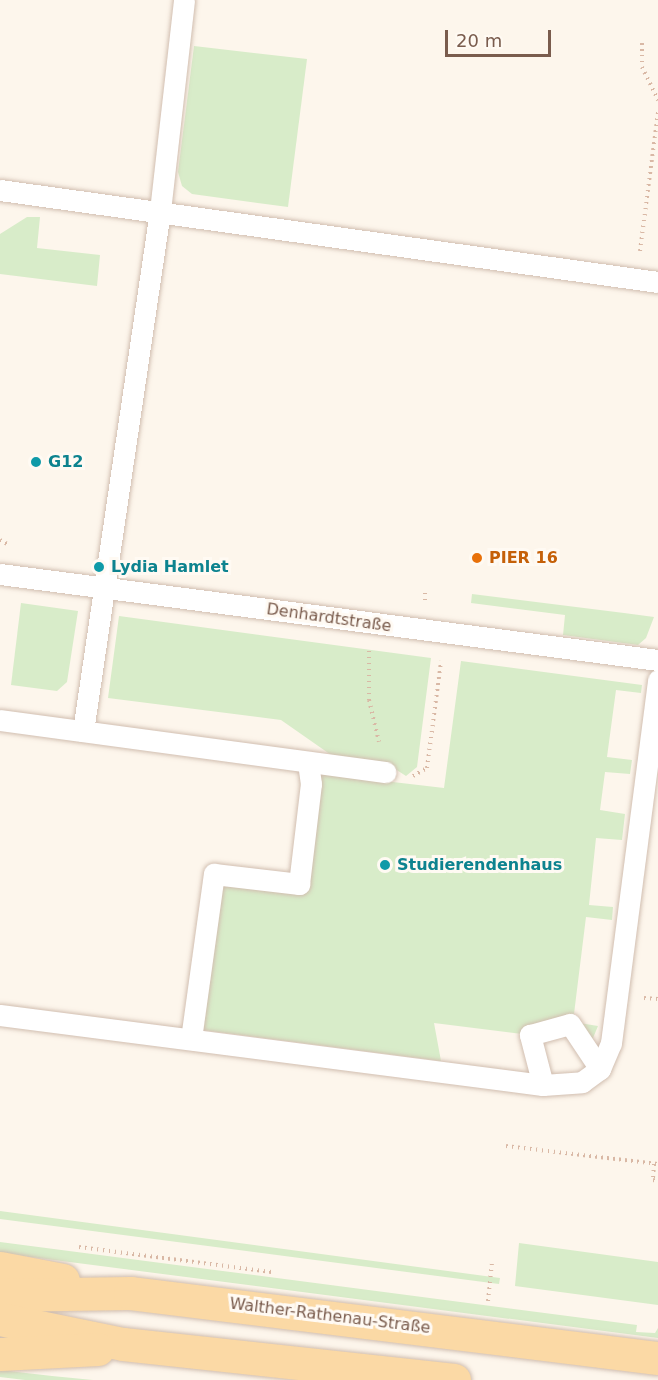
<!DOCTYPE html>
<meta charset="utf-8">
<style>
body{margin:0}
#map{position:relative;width:658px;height:1380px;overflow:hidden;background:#fdf6ec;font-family:"DejaVu Sans",sans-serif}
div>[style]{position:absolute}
.green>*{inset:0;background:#d8ecc9}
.path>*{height:4px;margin-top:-2px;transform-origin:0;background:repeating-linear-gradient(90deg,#d9b8a5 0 1.5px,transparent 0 6px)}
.roads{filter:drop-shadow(0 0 2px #d1beb0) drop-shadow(0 0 2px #d1beb0)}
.service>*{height:21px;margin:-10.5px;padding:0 10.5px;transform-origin:10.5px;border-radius:10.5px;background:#fff}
.primary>*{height:33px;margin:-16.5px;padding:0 16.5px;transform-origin:16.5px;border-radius:16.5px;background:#fbd9a5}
.dots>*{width:16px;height:16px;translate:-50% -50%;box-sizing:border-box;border:3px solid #fffaf3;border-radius:50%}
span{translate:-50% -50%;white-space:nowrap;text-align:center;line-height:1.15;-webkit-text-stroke:6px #fffaf3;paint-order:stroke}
.culture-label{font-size:16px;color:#0d838f;font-weight:700}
.left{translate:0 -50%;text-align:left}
.food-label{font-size:16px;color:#c56008;font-weight:700}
.street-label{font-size:16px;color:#7a5c4d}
.scale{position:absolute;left:445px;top:30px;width:106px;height:27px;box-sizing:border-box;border:3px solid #7a5c4d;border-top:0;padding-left:8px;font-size:18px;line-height:21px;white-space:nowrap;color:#7a5c4d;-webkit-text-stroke:4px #fffaf3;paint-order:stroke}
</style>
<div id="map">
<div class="green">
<i style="clip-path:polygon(194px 46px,307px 59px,288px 207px,192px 194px,182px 186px,178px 172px)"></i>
<i style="clip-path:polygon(27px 217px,40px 217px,37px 248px,100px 255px,97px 286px,0 274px,0 234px)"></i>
<i style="clip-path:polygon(472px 594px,624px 613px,654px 617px,646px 638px,638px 645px,563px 635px,565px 615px,471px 603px)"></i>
<i style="clip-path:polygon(21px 603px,78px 611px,67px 682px,57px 691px,11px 685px)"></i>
<i style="clip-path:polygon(119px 616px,431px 658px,417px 767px,406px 776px,389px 765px,334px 757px,281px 720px,108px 698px)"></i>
<i style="clip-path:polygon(461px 661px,642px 685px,641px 693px,616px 690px,607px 757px,632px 760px,630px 774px,605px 772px,600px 810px,625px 814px,622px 840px,596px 838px,589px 905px,613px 907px,612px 920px,586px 917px,573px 1022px,598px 1026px,588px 1050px,570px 1024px,530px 1035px,434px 1023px,441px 1061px,195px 1029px,215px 876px,301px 885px,316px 773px,444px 788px)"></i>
<i style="clip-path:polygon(0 1211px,500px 1278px,499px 1284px,0 1219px)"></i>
<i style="clip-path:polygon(0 1242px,637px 1325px,636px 1332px,655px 1333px,658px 1328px,658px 1338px,0 1253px)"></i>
<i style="clip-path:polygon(519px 1243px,658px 1262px,658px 1305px,515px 1286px)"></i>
<i style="clip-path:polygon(0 1370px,52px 1376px,93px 1380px,25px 1380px,0 1377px)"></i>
</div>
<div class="path">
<i style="left:642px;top:43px;width:24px;rotate:90deg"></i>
<i style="left:642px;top:67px;width:37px;rotate:64deg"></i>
<i style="left:640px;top:251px;width:140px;rotate:-82.6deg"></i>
<i style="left:0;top:540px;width:10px;rotate:29deg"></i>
<i style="left:425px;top:600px;width:12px;rotate:-90deg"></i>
<i style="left:369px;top:651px;width:49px;rotate:90deg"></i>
<i style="left:369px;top:700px;width:43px;rotate:76.6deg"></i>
<i style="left:413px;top:776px;width:16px;rotate:-30deg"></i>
<i style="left:427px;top:768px;width:108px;rotate:-82.5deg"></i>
<i style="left:644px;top:998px;width:14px;rotate:4deg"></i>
<i style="left:506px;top:1146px;width:153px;rotate:6.8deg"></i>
<i style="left:654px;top:1164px;width:16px;rotate:94deg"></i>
<i style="left:653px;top:1180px;width:5px;rotate:11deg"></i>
<i style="left:79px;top:1247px;width:194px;rotate:7.4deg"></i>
<i style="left:488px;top:1301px;width:39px;rotate:-84deg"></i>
</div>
<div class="roads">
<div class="service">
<i style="left:0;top:190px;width:664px;rotate:7.96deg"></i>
<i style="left:0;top:574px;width:664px;rotate:7.45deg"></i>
<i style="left:0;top:720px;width:389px;rotate:7.7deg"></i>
<i style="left:83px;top:731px;width:526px;rotate:-81.58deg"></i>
<i style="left:160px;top:211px;width:212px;rotate:-83.5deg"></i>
<i style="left:0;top:1015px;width:547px;rotate:7.35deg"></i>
<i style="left:543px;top:1085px;width:39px;rotate:-4deg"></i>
<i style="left:582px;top:1082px;width:22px;rotate:-36deg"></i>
<i style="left:600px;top:1069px;width:28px;rotate:-67deg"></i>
<i style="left:611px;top:1043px;width:366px;rotate:-82.6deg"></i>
<i style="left:191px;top:1039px;width:167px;rotate:-82.1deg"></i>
<i style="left:214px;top:874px;width:86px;rotate:6.7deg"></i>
<i style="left:299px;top:884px;width:101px;rotate:-83.2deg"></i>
<i style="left:311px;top:784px;width:22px;rotate:-98deg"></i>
<i style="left:543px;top:1085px;width:52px;rotate:-104.6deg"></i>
<i style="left:530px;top:1035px;width:41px;rotate:-15.4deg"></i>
<i style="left:570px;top:1024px;width:54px;rotate:56.3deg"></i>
</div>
<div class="primary">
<i style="left:0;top:1268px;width:64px;rotate:10.8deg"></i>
<i style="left:0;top:1295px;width:130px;rotate:-0.9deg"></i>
<i style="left:130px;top:1293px;width:532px;rotate:7.02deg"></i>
<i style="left:0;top:1319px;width:126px;rotate:11.5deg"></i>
<i style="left:123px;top:1344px;width:333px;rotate:6.2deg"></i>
<i style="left:0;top:1354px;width:98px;rotate:-2.9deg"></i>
</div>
</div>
<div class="dots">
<i style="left:36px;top:462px;background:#0f9aa8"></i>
<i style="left:477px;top:558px;background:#e8710a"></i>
<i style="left:99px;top:567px;background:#0f9aa8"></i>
<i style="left:385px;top:865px;background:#0f9aa8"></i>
</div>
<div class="culture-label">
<span class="left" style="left:48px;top:462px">G12</span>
<span class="left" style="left:111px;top:567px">Lydia Hamlet</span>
<span class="left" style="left:397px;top:865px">Studierendenhaus</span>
</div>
<div class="food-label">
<span class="left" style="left:489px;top:558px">PIER 16</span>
</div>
<div class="street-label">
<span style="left:329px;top:618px;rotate:8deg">Denhardtstraße</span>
<span style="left:330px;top:1316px;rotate:7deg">Walther-Rathenau-Straße</span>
</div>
<div class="scale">20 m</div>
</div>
